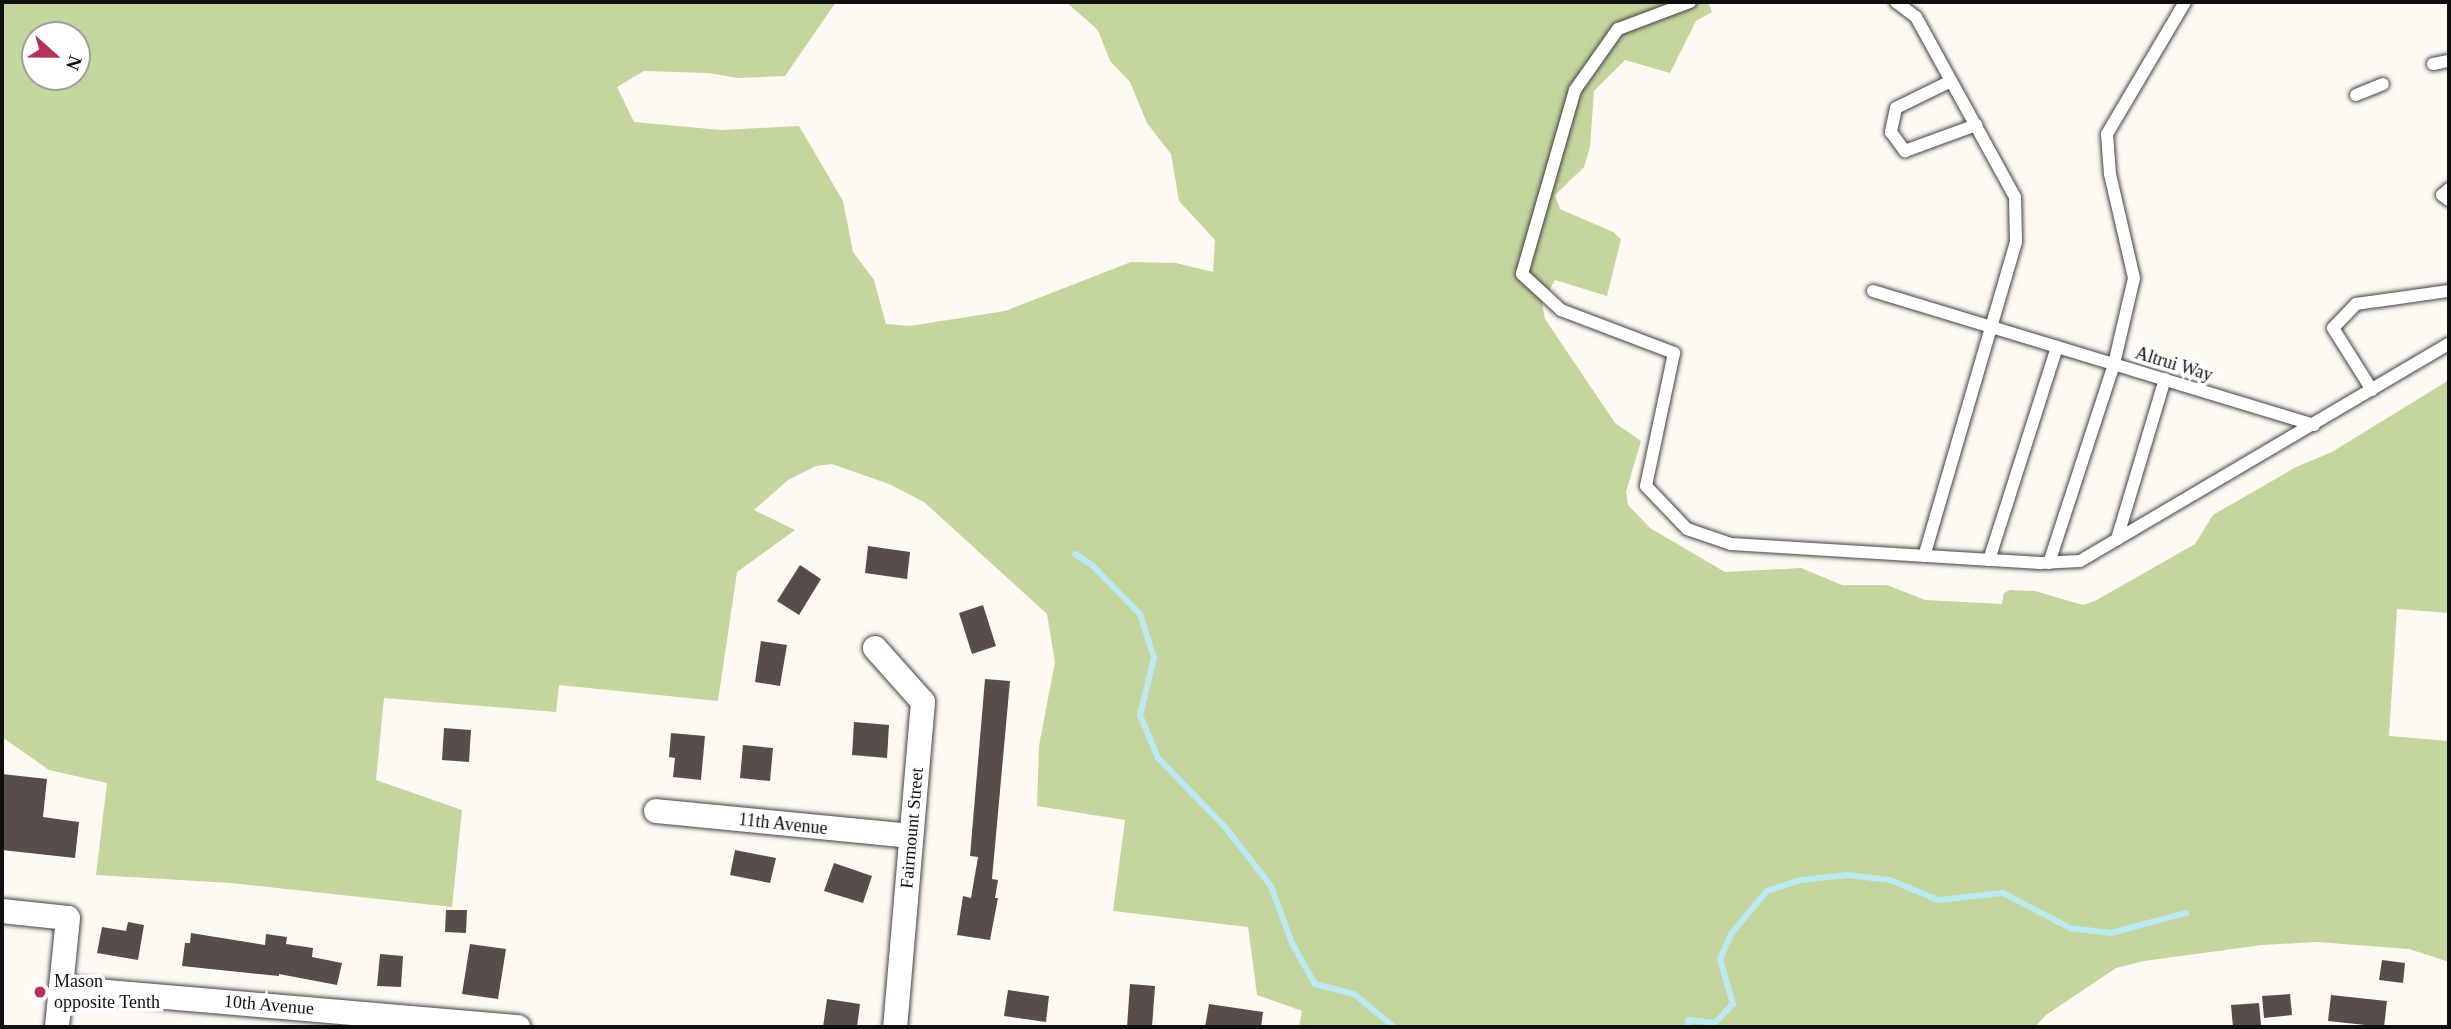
<!DOCTYPE html>
<style>
body{margin:0}
#map{position:relative;width:2451px;height:1029px;overflow:hidden;background:#fef9f2;font-family:"Times New Roman",serif}
div>[style]{position:absolute}
.forest>*{inset:0;background:#c4d59e}
.stream>*{height:6px;margin:-3px;padding:0 3px;transform-origin:3px;border-radius:3px;background:#bbe9f1}
.building>*{inset:0;background:#574e4c}
.roads{filter:drop-shadow(0 0 2px #424242) drop-shadow(0 0 2px #424242)}
.lane>*{height:12px;margin:-6px;padding:0 6px;transform-origin:6px;border-radius:6px;background:#fff}
.street>*{height:24px;margin:-12px;padding:0 12px;transform-origin:12px;border-radius:12px;background:#fff}
.dots>*{width:19px;height:19px;translate:-50% -50%;box-sizing:border-box;border:4px solid #fff;border-radius:50%}
span{translate:-50% -50%;white-space:nowrap;text-align:center;line-height:1.15;-webkit-text-stroke:7px #fff;paint-order:stroke}
.street-label{font-size:18px;color:#0f0f0f}
.poi-label{font-size:18px;color:#0f0f0f}
.left{translate:0 -50%;text-align:left}
.frame{position:absolute;inset:0;border:4px solid #0f0f0f;pointer-events:none}
.north{position:absolute;left:21px;top:21px;width:70px;height:70px;box-sizing:border-box;background:#fff;border:2px solid #9f9f9f;border-radius:50%;rotate:111deg;font-size:19px;font-weight:700;line-height:28px;text-align:center;color:#0f0f0f}
.north::after{content:'';display:block;margin:auto;width:24px;height:32px;background:#b33356;clip-path:polygon(50% 0,100% 100%,50% 72%,0 100%)}
</style>
<div id="map">
<div class="forest">
<i style="clip-path:polygon(evenodd,2px 2px,836px 2px,785px 76px,738px 78px,709px 73px,644px 71px,617px 87px,634px 122px,721px 130px,799px 126px,843px 201px,853px 252px,874px 280px,886px 324px,910px 326px,1005px 311px,1131px 262px,1176px 263px,1213px 272px,1215px 240px,1179px 201px,1171px 154px,1147px 123px,1130px 82px,1110px 61px,1098px 30px,1066px 2px,1708px 2px,1712px 12px,1696px 21px,1670px 73px,1625px 60px,1594px 91px,1590px 147px,1584px 167px,1555px 195px,1560px 209px,1613px 232px,1621px 239px,1607px 296px,1555px 280px,1542px 303px,1545px 319px,1615px 423px,1641px 441px,1626px 492px,1628px 505px,1650px 528px,1725px 572px,1801px 568px,1842px 585px,1887px 585px,1925px 600px,2002px 604px,2004px 593px,2010px 590px,2035px 591px,2083px 605px,2095px 601px,2195px 544px,2213px 515px,2296px 467px,2332px 452px,2449px 380px,2449px 613px,2397px 609px,2389px 736px,2449px 741px,2449px 962px,2409px 949px,2317px 942px,2262px 945px,2144px 961px,2116px 968px,2046px 1015px,2035px 1027px,1299px 1027px,1302px 1011px,1257px 995px,1248px 927px,1113px 911px,1125px 820px,1037px 806px,1039px 746px,1055px 662px,1047px 614px,924px 502px,889px 484px,832px 464px,816px 466px,788px 480px,754px 510px,795px 530px,737px 572px,718px 701px,559px 685px,556px 712px,384px 698px,376px 780px,462px 810px,452px 907px,231px 883px,96px 875px,107px 783px,49px 770px,2px 737px,2px 2px,35px 35px,77px 35px,77px 77px,35px 77px,35px 35px)"></i>
</div>
<div class="stream">
<i style="left:1075px;top:554px;width:20px;rotate:33deg"></i>
<i style="left:1092px;top:565px;width:69px;rotate:45.6deg"></i>
<i style="left:1140px;top:614px;width:46px;rotate:72.3deg"></i>
<i style="left:1154px;top:658px;width:59px;rotate:103.8deg"></i>
<i style="left:1140px;top:715px;width:47px;rotate:67.3deg"></i>
<i style="left:1158px;top:758px;width:96px;rotate:45.8deg"></i>
<i style="left:1225px;top:827px;width:75px;rotate:52.1deg"></i>
<i style="left:1271px;top:886px;width:61px;rotate:69.8deg"></i>
<i style="left:1292px;top:943px;width:47px;rotate:60.7deg"></i>
<i style="left:1315px;top:984px;width:40px;rotate:14.4deg"></i>
<i style="left:1354px;top:994px;width:52px;rotate:39.5deg"></i>
<i style="left:1688px;top:1027px;width:7px;rotate:-90deg"></i>
<i style="left:1688px;top:1020px;width:27px;rotate:6deg"></i>
<i style="left:1715px;top:1023px;width:26px;rotate:-47deg"></i>
<i style="left:1733px;top:1004px;width:47px;rotate:-106.1deg"></i>
<i style="left:1720px;top:959px;width:27px;rotate:-66deg"></i>
<i style="left:1731px;top:934px;width:56px;rotate:-50.1deg"></i>
<i style="left:1767px;top:891px;width:35px;rotate:-18deg"></i>
<i style="left:1800px;top:880px;width:47px;rotate:-6.1deg"></i>
<i style="left:1847px;top:875px;width:43px;rotate:6.6deg"></i>
<i style="left:1890px;top:880px;width:52px;rotate:22.6deg"></i>
<i style="left:1938px;top:900px;width:65px;rotate:-6.1deg"></i>
<i style="left:2003px;top:893px;width:76px;rotate:27.6deg"></i>
<i style="left:2070px;top:928px;width:41px;rotate:7deg"></i>
<i style="left:2111px;top:933px;width:78px;rotate:-14.9deg"></i>
</div>
<div class="building">
<i style="clip-path:polygon(868px 546px,910px 552px,907px 579px,865px 573px)"></i>
<i style="clip-path:polygon(800px 565px,821px 579px,799px 615px,777px 601px)"></i>
<i style="clip-path:polygon(983px 605px,996px 646px,972px 654px,959px 613px)"></i>
<i style="clip-path:polygon(761px 641px,787px 645px,780px 686px,755px 682px)"></i>
<i style="clip-path:polygon(985px 679px,1010px 681px,992px 879px,998px 880px,995px 898px,998px 898px,990px 940px,957px 935px,963px 896px,971px 898px,978px 857px,970px 856px)"></i>
<i style="clip-path:polygon(854px 722px,889px 725px,887px 758px,852px 755px)"></i>
<i style="clip-path:polygon(444px 728px,471px 730px,469px 762px,442px 760px)"></i>
<i style="clip-path:polygon(671px 733px,705px 736px,701px 780px,673px 777px,675px 758px,669px 757px)"></i>
<i style="clip-path:polygon(743px 745px,773px 748px,770px 781px,740px 778px)"></i>
<i style="clip-path:polygon(2px 774px,47px 779px,43px 817px,79px 822px,75px 858px,2px 850px)"></i>
<i style="clip-path:polygon(735px 850px,776px 858px,770px 883px,730px 875px)"></i>
<i style="clip-path:polygon(834px 863px,872px 876px,863px 903px,824px 891px)"></i>
<i style="clip-path:polygon(446px 910px,467px 910px,466px 933px,445px 932px)"></i>
<i style="clip-path:polygon(128px 922px,144px 925px,138px 960px,97px 953px,102px 927px,126px 931px)"></i>
<i style="clip-path:polygon(191px 933px,265px 945px,266px 934px,287px 937px,286px 944px,313px 948px,312px 957px,342px 963px,337px 985px,279px 974px,279px 976px,182px 966px,185px 943px,190px 943px)"></i>
<i style="clip-path:polygon(470px 944px,506px 949px,498px 999px,462px 994px)"></i>
<i style="clip-path:polygon(380px 954px,403px 956px,401px 987px,377px 986px)"></i>
<i style="clip-path:polygon(2382px 960px,2405px 963px,2403px 983px,2379px 980px)"></i>
<i style="clip-path:polygon(1130px 984px,1155px 986px,1152px 1027px,1127px 1027px)"></i>
<i style="clip-path:polygon(1008px 990px,1049px 996px,1046px 1022px,1004px 1016px)"></i>
<i style="clip-path:polygon(2290px 994px,2292px 1015px,2264px 1018px,2262px 996px)"></i>
<i style="clip-path:polygon(2331px 995px,2387px 1001px,2384px 1027px,2328px 1021px)"></i>
<i style="clip-path:polygon(827px 999px,860px 1004px,857px 1027px,823px 1027px)"></i>
<i style="clip-path:polygon(2259px 1003px,2261px 1025px,2233px 1027px,2231px 1005px)"></i>
<i style="clip-path:polygon(1209px 1004px,1263px 1012px,1261px 1027px,1205px 1027px)"></i>
</div>
<div class="roads">
<div class="lane">
<i style="left:1690px;top:2px;width:77px;rotate:159.4deg"></i>
<i style="left:1618px;top:29px;width:75px;rotate:125.2deg"></i>
<i style="left:1575px;top:90px;width:191px;rotate:106.1deg"></i>
<i style="left:1522px;top:274px;width:53px;rotate:42.7deg"></i>
<i style="left:1561px;top:310px;width:121px;rotate:20.8deg"></i>
<i style="left:1674px;top:353px;width:136px;rotate:101.9deg"></i>
<i style="left:1646px;top:486px;width:59px;rotate:46.4deg"></i>
<i style="left:1687px;top:529px;width:46px;rotate:18.8deg"></i>
<i style="left:1731px;top:544px;width:310px;rotate:3.5deg"></i>
<i style="left:2040px;top:563px;width:40px;rotate:-2.9deg"></i>
<i style="left:2080px;top:561px;width:428px;rotate:-30.5deg"></i>
<i style="left:1896px;top:2px;width:25px;rotate:37deg"></i>
<i style="left:1916px;top:17px;width:205px;rotate:61.2deg"></i>
<i style="left:2015px;top:197px;width:45px;rotate:88.7deg"></i>
<i style="left:2016px;top:242px;width:327px;rotate:106.3deg"></i>
<i style="left:2433px;top:64px;width:16px;rotate:-11deg"></i>
<i style="left:1951px;top:81px;width:61px;rotate:153.9deg"></i>
<i style="left:1896px;top:108px;width:25px;rotate:102deg"></i>
<i style="left:1891px;top:132px;width:24px;rotate:54deg"></i>
<i style="left:1905px;top:151px;width:76px;rotate:-20.1deg"></i>
<i style="left:2356px;top:95px;width:29px;rotate:-22deg"></i>
<i style="left:2449px;top:189px;width:9px;rotate:139deg"></i>
<i style="left:2442px;top:195px;width:9px;rotate:36deg"></i>
<i style="left:1873px;top:291px;width:461px;rotate:16.9deg"></i>
<i style="left:2372px;top:390px;width:73px;rotate:-122.2deg"></i>
<i style="left:2333px;top:328px;width:33px;rotate:-46deg"></i>
<i style="left:2356px;top:304px;width:94px;rotate:-8deg"></i>
<i style="left:2117px;top:539px;width:167px;rotate:-73.3deg"></i>
<i style="left:1989px;top:560px;width:224px;rotate:-72.3deg"></i>
<i style="left:2049px;top:563px;width:209px;rotate:-71.9deg"></i>
<i style="left:2114px;top:364px;width:88px;rotate:-76.9deg"></i>
<i style="left:2134px;top:278px;width:107px;rotate:-103deg"></i>
<i style="left:2110px;top:174px;width:40px;rotate:-94.3deg"></i>
<i style="left:2107px;top:134px;width:153px;rotate:-59.4deg"></i>
</div>
<div class="street">
<i style="left:875px;top:648px;width:72px;rotate:48.4deg"></i>
<i style="left:923px;top:702px;width:326px;rotate:94.9deg"></i>
<i style="left:656px;top:811px;width:255px;rotate:5.6deg"></i>
<i style="left:2px;top:911px;width:66px;rotate:6.1deg"></i>
<i style="left:68px;top:918px;width:110px;rotate:95.8deg"></i>
<i style="left:61px;top:988px;width:459px;rotate:4.9deg"></i>
</div>
</div>
<div class="dots">
<i style="left:40px;top:992px;background:#b33356"></i>
</div>
<div class="street-label">
<span style="left:2174px;top:364px;rotate:17deg">Altrui Way</span>
<span style="left:783px;top:824px;rotate:6deg">11th Avenue</span>
<span style="left:912px;top:828px;rotate:-85deg">Fairmount Street</span>
<span style="left:269px;top:1005px;rotate:5deg">10th Avenue</span>
</div>
<div class="poi-label">
<span class="left" style="left:54px;top:992px">Mason<br>opposite Tenth</span>
</div>
<div class="frame"></div>
<div class="north">N</div>
</div>
